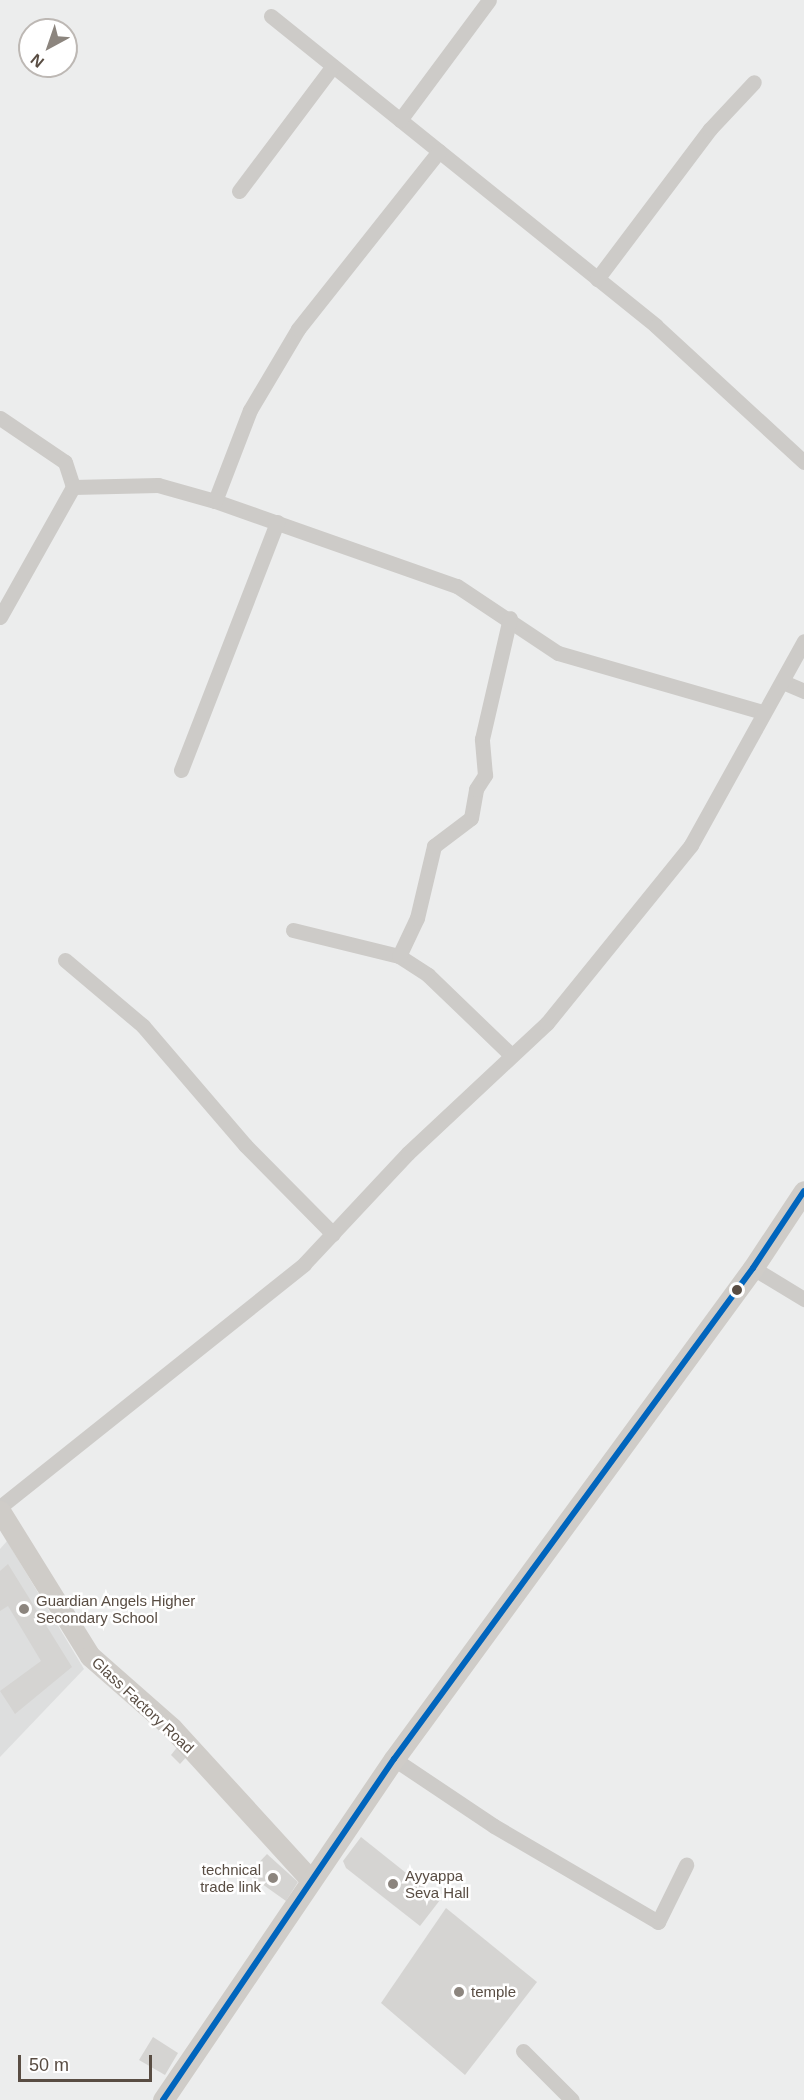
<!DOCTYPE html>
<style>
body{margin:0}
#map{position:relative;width:804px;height:2100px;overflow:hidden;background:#eceded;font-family:Helvetica,sans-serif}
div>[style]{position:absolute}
.education>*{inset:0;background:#dddede}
.building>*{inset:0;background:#d5d4d2}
.street>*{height:15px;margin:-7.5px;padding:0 7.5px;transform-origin:7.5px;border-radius:7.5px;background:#cdcbc8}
.secondary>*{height:21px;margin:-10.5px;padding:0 10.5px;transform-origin:10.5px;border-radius:10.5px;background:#cfccc8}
.bus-1>*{height:6px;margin:-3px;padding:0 3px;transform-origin:3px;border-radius:3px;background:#0065bd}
.dots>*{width:16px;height:16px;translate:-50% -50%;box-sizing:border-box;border:3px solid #fff;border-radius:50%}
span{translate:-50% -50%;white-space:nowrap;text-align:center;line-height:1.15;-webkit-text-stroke:5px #fff;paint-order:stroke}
.poi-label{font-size:15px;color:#594d43}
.left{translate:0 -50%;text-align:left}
.right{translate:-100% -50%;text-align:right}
.street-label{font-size:15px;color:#594d43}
.north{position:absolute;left:18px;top:18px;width:60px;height:60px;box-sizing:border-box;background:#fff;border:2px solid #bdb8b4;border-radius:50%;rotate:220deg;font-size:16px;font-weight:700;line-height:24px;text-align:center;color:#594d43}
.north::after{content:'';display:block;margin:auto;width:21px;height:27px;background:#8c857e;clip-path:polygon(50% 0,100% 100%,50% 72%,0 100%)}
.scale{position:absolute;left:18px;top:2055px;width:134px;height:27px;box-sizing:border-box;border:3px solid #594d43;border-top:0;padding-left:8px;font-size:18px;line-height:21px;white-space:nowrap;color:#594d43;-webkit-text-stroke:4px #fff;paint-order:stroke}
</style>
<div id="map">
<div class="education">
<i style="clip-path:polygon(7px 1541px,84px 1669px,0 1757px,0 1549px)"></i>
</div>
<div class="building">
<i style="clip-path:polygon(8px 1564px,72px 1667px,15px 1714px,0 1691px,41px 1661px,8px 1606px,0 1611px,0 1571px)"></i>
<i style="clip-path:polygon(179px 1745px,189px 1754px,180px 1764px,171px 1755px)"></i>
<i style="clip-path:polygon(361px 1837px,440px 1900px,420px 1926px,346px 1868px,343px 1861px)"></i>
<i style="clip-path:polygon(267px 1854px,298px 1882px,286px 1901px,248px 1874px)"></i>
<i style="clip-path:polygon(446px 1908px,537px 1982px,465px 2075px,381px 2003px)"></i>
<i style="clip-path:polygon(153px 2037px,178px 2053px,165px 2075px,139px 2060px)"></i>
</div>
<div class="street">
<i style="left:271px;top:16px;width:494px;rotate:38.8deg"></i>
<i style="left:656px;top:326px;width:201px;rotate:42.6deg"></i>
<i style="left:400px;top:120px;width:149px;rotate:-53.4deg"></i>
<i style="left:239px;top:191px;width:156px;rotate:-53.1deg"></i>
<i style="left:597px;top:279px;width:188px;rotate:-53deg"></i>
<i style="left:710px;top:129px;width:64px;rotate:-46.9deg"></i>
<i style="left:0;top:418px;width:78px;rotate:34.1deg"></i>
<i style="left:65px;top:462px;width:26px;rotate:72deg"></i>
<i style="left:73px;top:487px;width:149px;rotate:119.3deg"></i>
<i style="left:73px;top:487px;width:85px;rotate:-1.3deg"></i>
<i style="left:158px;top:485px;width:59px;rotate:15.7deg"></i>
<i style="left:215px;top:501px;width:256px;rotate:19.4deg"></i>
<i style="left:457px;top:586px;width:121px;rotate:33.6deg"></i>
<i style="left:558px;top:653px;width:213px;rotate:16.1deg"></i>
<i style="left:215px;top:501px;width:97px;rotate:-69deg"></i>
<i style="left:250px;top:410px;width:94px;rotate:-59.3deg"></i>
<i style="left:298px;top:329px;width:227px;rotate:-51.6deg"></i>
<i style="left:783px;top:682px;width:23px;rotate:23deg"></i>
<i style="left:181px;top:770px;width:266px;rotate:-68.8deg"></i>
<i style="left:293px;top:930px;width:109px;rotate:13.8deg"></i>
<i style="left:399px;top:956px;width:35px;rotate:33deg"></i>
<i style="left:428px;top:975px;width:115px;rotate:43.9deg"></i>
<i style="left:399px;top:956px;width:42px;rotate:-64.7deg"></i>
<i style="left:417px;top:918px;width:74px;rotate:-76.7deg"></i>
<i style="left:434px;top:846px;width:46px;rotate:-37.1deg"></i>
<i style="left:471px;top:818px;width:29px;rotate:-80deg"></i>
<i style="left:476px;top:789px;width:17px;rotate:-57deg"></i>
<i style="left:485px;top:775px;width:36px;rotate:-95deg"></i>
<i style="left:482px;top:739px;width:124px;rotate:-77deg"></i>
<i style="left:65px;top:960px;width:102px;rotate:40.2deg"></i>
<i style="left:143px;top:1026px;width:157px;rotate:49.4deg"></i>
<i style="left:245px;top:1145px;width:125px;rotate:45.3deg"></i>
<i style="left:753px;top:1268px;width:60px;rotate:31.3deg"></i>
<i style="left:0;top:1507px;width:389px;rotate:-38.6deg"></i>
<i style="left:304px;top:1264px;width:152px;rotate:-46.9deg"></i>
<i style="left:408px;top:1153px;width:190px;rotate:-43.1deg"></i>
<i style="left:547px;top:1023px;width:229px;rotate:-51deg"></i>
<i style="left:691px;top:845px;width:233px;rotate:-61deg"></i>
<i style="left:394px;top:1759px;width:120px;rotate:33.8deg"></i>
<i style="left:494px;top:1826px;width:190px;rotate:30.3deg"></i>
<i style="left:658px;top:1922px;width:64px;rotate:-63.8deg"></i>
<i style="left:523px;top:2051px;width:69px;rotate:45deg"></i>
</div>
<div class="secondary">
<i style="left:0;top:1511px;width:171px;rotate:58.2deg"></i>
<i style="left:90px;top:1656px;width:109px;rotate:41.3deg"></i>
<i style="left:172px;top:1728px;width:206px;rotate:47.6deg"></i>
<i style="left:163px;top:2100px;width:412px;rotate:-55.9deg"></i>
<i style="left:394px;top:1759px;width:608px;rotate:-53.83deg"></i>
<i style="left:753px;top:1268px;width:92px;rotate:-56.5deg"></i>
</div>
<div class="bus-1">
<i style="left:163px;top:2100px;width:412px;rotate:-55.9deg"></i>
<i style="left:394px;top:1759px;width:608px;rotate:-53.83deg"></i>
<i style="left:753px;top:1268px;width:92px;rotate:-56.5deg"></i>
</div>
<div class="dots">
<i style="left:737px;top:1290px;background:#594d43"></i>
<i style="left:24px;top:1609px;background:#8c857e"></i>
<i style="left:273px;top:1878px;background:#8c857e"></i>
<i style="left:393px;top:1884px;background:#8c857e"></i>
<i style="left:459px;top:1992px;background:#8c857e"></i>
</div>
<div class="poi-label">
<span class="left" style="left:36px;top:1609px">Guardian Angels Higher<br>Secondary School</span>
<span class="right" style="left:261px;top:1878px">technical<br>trade link</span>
<span class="left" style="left:405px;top:1884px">Ayyappa<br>Seva Hall</span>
<span class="left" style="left:471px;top:1992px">temple</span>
</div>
<div class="street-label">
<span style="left:143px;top:1705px;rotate:43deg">Glass Factory Road</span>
</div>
<div class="north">N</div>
<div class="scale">50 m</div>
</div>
